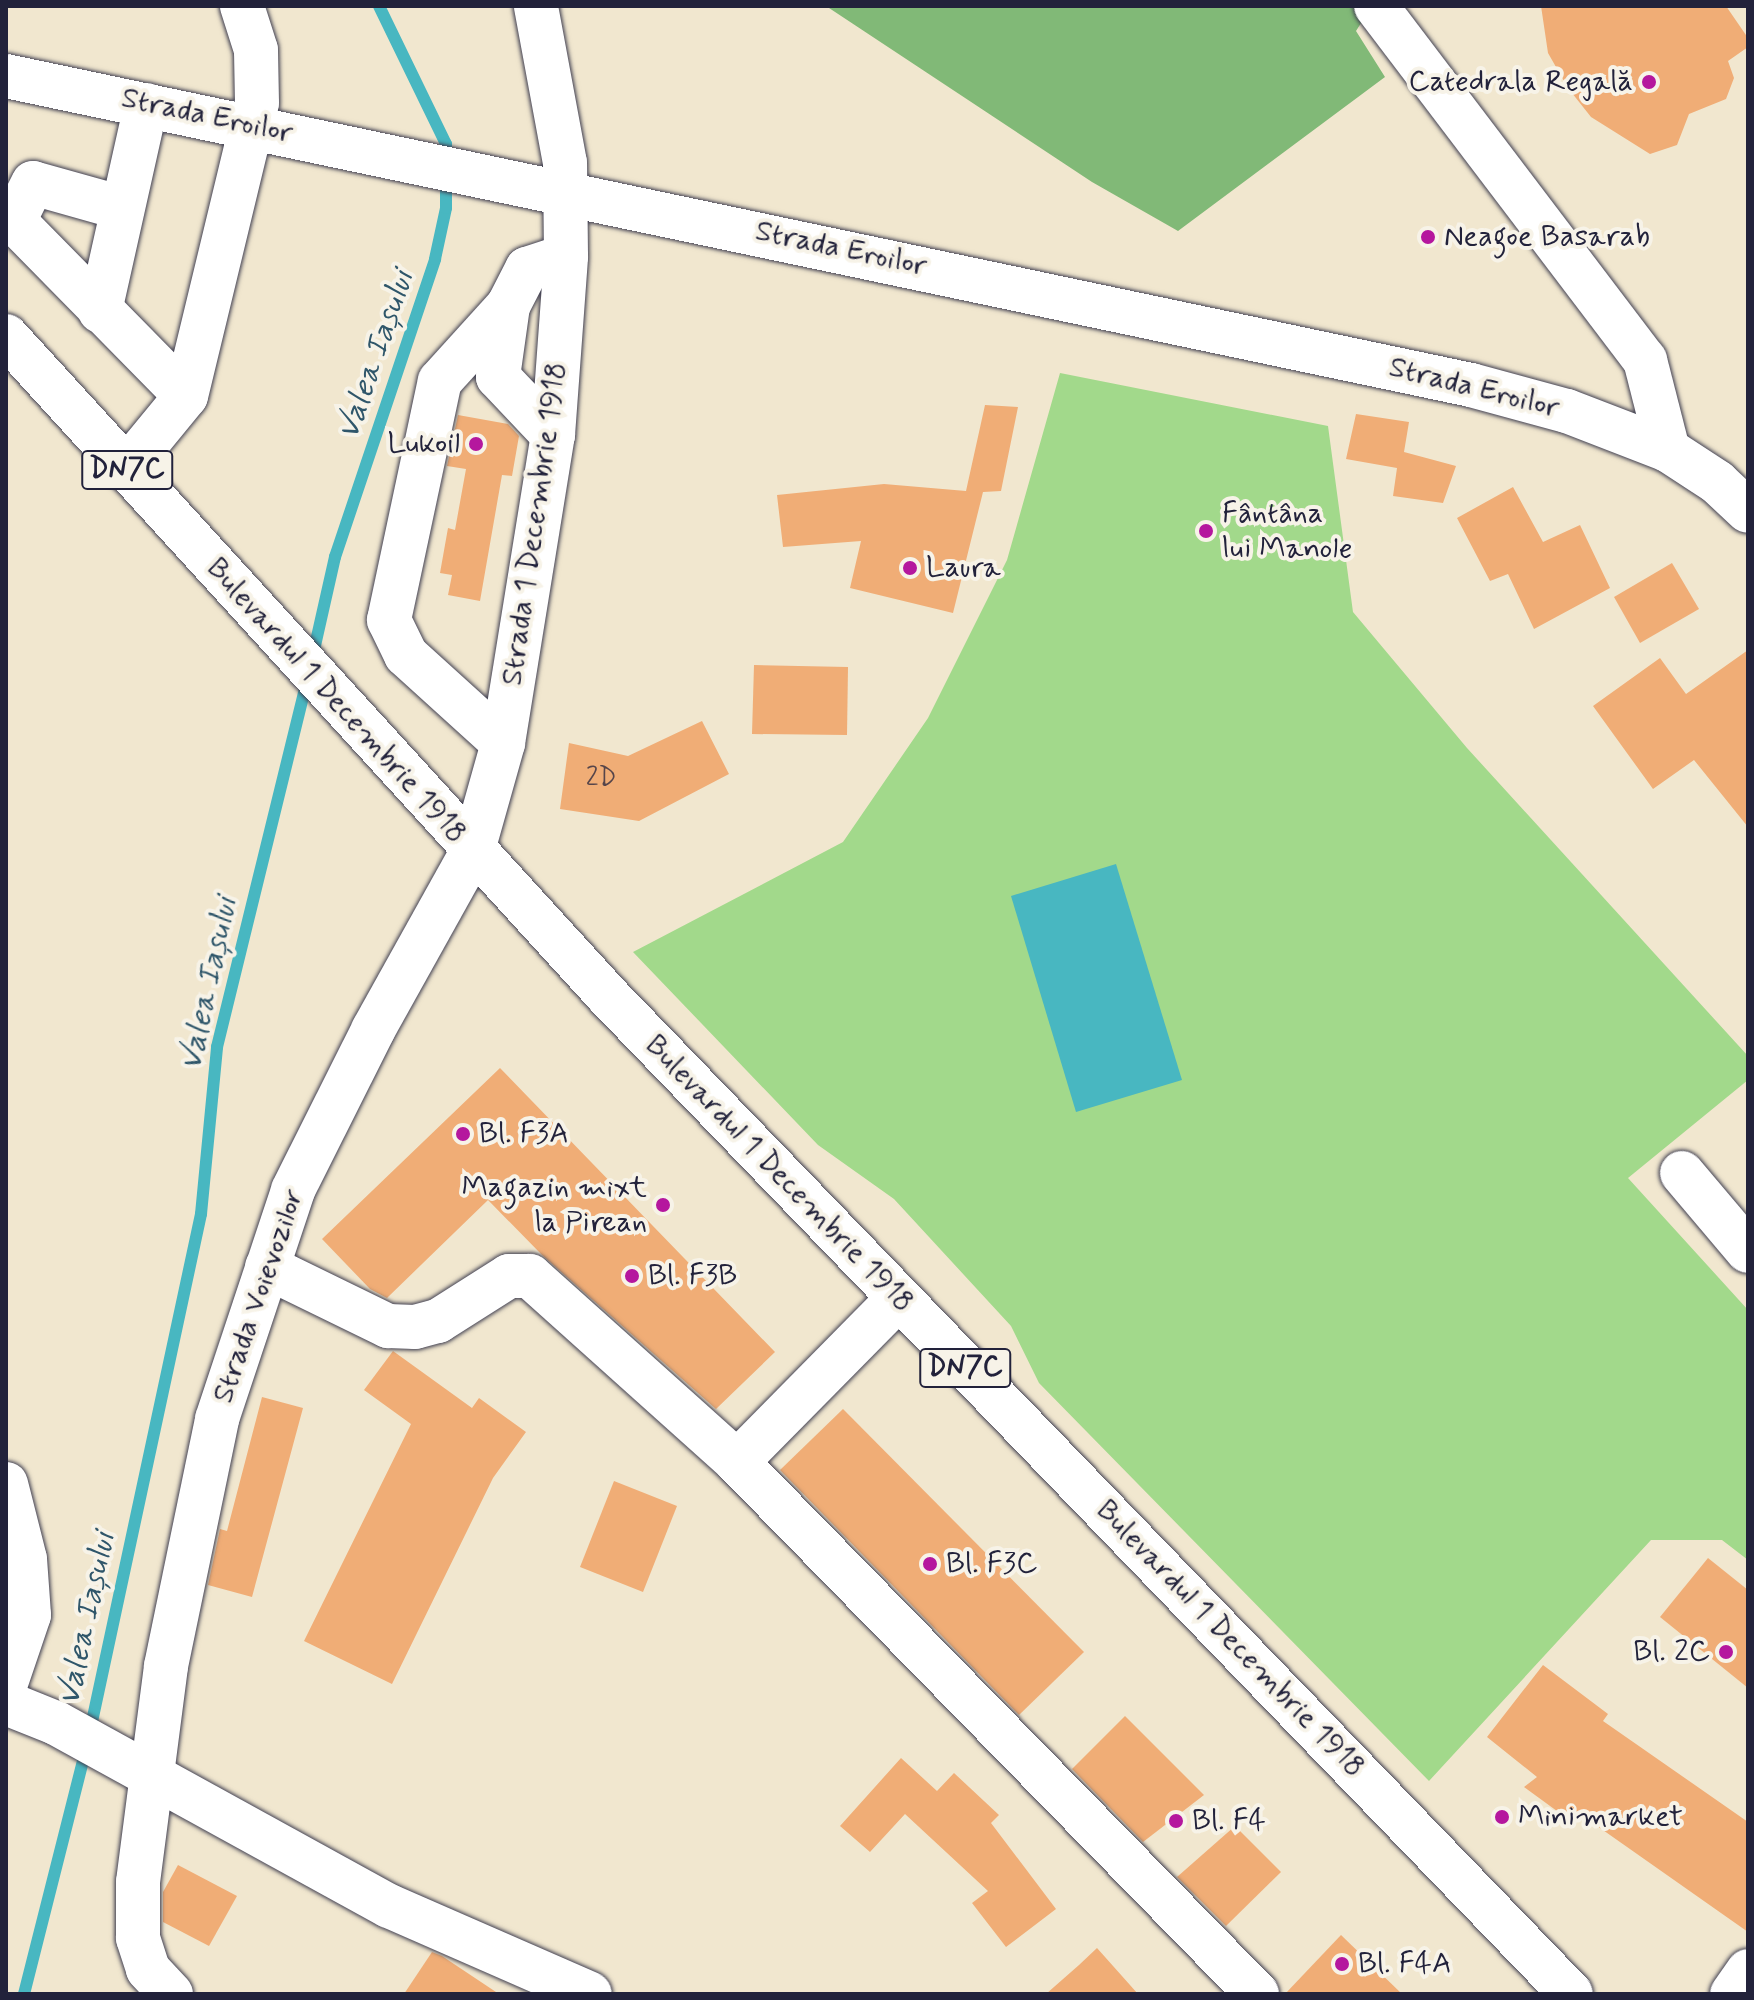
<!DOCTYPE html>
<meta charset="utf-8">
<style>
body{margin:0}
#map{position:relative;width:1754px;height:2000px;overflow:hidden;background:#f1e7cf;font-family:Mynerve,sans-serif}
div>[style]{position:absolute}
.green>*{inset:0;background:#a2d98b}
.forest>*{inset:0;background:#81b977}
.water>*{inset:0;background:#48b7c1}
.stream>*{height:12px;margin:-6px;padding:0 6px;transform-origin:6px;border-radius:6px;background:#48b7c1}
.building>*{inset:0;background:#f0ad76}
.roads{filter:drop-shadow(0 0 2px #414051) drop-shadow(0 0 2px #414051)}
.minor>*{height:44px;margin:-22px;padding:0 22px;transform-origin:22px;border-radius:22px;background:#fff}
.major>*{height:44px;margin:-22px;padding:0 22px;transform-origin:22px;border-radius:22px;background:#fff}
.dots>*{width:22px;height:22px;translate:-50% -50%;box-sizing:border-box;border:4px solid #f7f3e8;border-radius:50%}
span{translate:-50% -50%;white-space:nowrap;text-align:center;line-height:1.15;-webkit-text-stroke:8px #f7f3e8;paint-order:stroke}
.number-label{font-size:26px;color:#56454a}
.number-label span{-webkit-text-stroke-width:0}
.shield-label span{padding:2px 6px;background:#f7f3e8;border:2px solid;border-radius:6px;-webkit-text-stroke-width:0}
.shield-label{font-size:28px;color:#22223b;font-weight:700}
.poi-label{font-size:30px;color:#22223b}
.right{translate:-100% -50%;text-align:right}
.left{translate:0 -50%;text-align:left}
.street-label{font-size:30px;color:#22223b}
.water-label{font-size:32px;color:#2f566a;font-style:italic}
.frame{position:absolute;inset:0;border:8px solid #22223b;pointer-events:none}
</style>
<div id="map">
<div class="green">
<i style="clip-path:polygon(1060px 373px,1328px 426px,1353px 612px,1467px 748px,1748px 1056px,1748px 1080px,1628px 1178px,1748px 1310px,1748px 1560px,1722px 1540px,1651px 1540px,1429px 1781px,1039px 1383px,1011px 1326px,894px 1199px,818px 1145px,633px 952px,843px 842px,928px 718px,1007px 560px)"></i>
</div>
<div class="forest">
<i style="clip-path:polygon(826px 6px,1372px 6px,1356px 31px,1385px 77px,1178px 231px,1092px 182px)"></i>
</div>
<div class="water">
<i style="clip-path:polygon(1116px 864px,1182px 1080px,1076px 1112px,1011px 896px)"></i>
</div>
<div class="stream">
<i style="left:312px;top:659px;width:105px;rotate:-77.3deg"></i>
<i style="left:335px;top:557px;width:314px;rotate:-71.4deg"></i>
<i style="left:435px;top:259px;width:52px;rotate:-77.8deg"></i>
<i style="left:446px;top:208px;width:64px;rotate:-90deg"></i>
<i style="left:446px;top:144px;width:153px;rotate:-115.9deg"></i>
<i style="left:90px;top:1731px;width:529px;rotate:-77.88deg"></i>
<i style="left:201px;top:1214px;width:168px;rotate:-84.5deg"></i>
<i style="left:217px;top:1047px;width:377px;rotate:-76.2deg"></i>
<i style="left:24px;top:1994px;width:253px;rotate:-75.8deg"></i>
</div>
<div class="building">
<i style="clip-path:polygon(1541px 6px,1726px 6px,1748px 38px,1748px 47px,1728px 61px,1734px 78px,1726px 99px,1689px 114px,1677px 145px,1650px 154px,1591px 117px,1568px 88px,1548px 53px)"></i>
<i style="clip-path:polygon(985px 405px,1018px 407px,1001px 491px,983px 492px,953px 613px,850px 588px,861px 541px,783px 547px,777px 495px,884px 484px,966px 491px)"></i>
<i style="clip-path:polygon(1356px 414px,1409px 422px,1404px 452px,1456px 466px,1443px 503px,1393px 496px,1397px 468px,1346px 459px)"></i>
<i style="clip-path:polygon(458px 415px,508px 424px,519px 436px,512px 476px,502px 475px,480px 601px,448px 595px,452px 575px,440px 573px,448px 528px,455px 530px,466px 469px,447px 466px)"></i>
<i style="clip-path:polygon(1513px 487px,1543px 542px,1580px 525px,1610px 588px,1534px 629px,1508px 574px,1490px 581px,1457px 518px)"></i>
<i style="clip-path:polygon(1672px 563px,1699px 609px,1640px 643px,1614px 597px)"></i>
<i style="clip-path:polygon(1748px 650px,1748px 827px,1694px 760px,1653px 789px,1593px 706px,1660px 658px,1686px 694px)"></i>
<i style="clip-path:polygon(754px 665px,848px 667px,847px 735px,752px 734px)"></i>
<i style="clip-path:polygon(702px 721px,729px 774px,639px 821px,560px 809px,569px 743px,628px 756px)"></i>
<i style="clip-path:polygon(500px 1068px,775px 1352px,716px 1409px,542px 1255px,488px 1200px,387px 1298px,370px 1289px,322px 1239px)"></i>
<i style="clip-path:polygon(393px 1351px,472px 1408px,479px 1398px,526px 1432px,493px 1478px,392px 1684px,304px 1641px,411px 1424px,364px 1390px)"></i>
<i style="clip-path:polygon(262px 1397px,303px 1408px,252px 1597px,208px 1585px,220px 1529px,227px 1531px)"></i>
<i style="clip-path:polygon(843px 1409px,1084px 1652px,1019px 1715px,780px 1470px)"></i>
<i style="clip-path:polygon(614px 1481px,677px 1506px,643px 1592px,580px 1567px)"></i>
<i style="clip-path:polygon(1708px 1558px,1748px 1590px,1748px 1688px,1660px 1617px)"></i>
<i style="clip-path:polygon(1543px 1665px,1608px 1714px,1603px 1721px,1748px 1822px,1748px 1932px,1573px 1809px,1572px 1822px,1524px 1787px,1537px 1777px,1487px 1737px)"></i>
<i style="clip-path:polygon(1125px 1716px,1204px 1795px,1143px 1842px,1072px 1769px)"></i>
<i style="clip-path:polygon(901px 1758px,937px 1791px,954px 1773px,999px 1815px,991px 1823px,1056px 1909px,1006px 1947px,972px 1903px,988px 1891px,905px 1814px,870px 1852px,840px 1826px)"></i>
<i style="clip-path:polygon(1235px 1826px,1281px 1872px,1226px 1926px,1177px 1877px)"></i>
<i style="clip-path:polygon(178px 1865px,237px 1896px,209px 1946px,163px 1922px,163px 1892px)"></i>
<i style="clip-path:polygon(1341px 1935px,1402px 1994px,1285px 1994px)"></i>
<i style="clip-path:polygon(1097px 1948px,1138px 1994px,1046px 1994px,1079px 1965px)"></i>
<i style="clip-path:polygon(432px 1952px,442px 1956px,499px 1994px,404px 1994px)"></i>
</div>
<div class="roads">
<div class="minor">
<i style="left:1376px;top:6px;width:445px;rotate:52.8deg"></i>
<i style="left:1645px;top:360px;width:93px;rotate:75.7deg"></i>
<i style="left:122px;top:208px;width:92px;rotate:-164.3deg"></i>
<i style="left:33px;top:183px;width:42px;rotate:116.6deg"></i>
<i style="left:14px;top:221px;width:245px;rotate:45.5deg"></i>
<i style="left:186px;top:396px;width:301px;rotate:-76.4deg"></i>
<i style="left:257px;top:103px;width:53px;rotate:-91.1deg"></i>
<i style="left:256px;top:50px;width:46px;rotate:-107.7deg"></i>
<i style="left:100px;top:311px;width:211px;rotate:-77.4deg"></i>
<i style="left:553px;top:435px;width:80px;rotate:-133.5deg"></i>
<i style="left:498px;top:377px;width:72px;rotate:-82deg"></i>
<i style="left:508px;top:306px;width:42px;rotate:-62.8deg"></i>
<i style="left:527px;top:269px;width:41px;rotate:-18.4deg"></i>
<i style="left:126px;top:469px;width:94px;rotate:-50.6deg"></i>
<i style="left:503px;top:743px;width:131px;rotate:-137.8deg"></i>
<i style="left:406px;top:655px;width:39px;rotate:-116deg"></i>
<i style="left:389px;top:620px;width:244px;rotate:-78deg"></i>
<i style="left:440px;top:381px;width:101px;rotate:-47.8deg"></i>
<i style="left:1682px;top:1173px;width:102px;rotate:49.8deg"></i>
<i style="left:267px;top:1267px;width:135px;rotate:26deg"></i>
<i style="left:388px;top:1326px;width:27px;rotate:2deg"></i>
<i style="left:415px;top:1327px;width:24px;rotate:-15deg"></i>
<i style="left:438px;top:1321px;width:84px;rotate:-32.4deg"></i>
<i style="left:509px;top:1276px;width:21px"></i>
<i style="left:530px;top:1276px;width:278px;rotate:41.9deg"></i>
<i style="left:737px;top:1462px;width:744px;rotate:45.65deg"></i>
<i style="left:737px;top:1462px;width:229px;rotate:-45.4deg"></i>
<i style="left:6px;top:1484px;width:77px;rotate:75.8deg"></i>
<i style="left:25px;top:1559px;width:56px;rotate:85.9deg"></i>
<i style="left:29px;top:1615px;width:72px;rotate:108.7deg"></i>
<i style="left:6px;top:1703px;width:54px;rotate:21.8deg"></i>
<i style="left:56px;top:1723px;width:380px;rotate:28.8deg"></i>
<i style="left:389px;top:1906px;width:219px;rotate:23.6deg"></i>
<i style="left:171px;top:1994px;width:34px;rotate:-133deg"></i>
<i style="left:148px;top:1969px;width:33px;rotate:-108deg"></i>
<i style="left:138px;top:1938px;width:56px;rotate:-90deg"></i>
<i style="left:138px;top:1882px;width:218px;rotate:-82.6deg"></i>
<i style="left:166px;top:1666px;width:252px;rotate:-78.3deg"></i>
<i style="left:217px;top:1419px;width:241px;rotate:-71.6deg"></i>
<i style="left:293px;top:1190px;width:179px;rotate:-63.4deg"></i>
<i style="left:373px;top:1030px;width:206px;rotate:-60.9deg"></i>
<i style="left:473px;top:850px;width:111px;rotate:-74.3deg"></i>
<i style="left:503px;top:743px;width:312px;rotate:-80.8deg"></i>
<i style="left:553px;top:435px;width:179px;rotate:-85.8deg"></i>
<i style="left:566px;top:256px;width:93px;rotate:-90.6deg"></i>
<i style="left:565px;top:163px;width:160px;rotate:-100.5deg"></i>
<i style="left:1732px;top:1994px;width:28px;rotate:-55deg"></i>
</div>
<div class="major">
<i style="left:6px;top:76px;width:1497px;rotate:11.91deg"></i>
<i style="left:1471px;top:385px;width:99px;rotate:15.2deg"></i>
<i style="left:1567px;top:411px;width:108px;rotate:21.1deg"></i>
<i style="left:1668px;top:450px;width:59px;rotate:33.1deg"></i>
<i style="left:1717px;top:482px;width:42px;rotate:43.1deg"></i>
<i style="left:6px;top:336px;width:895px;rotate:47.63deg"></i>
<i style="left:609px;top:997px;width:1385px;rotate:46.02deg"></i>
</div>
</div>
<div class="dots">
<i style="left:1649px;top:82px;background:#b5179e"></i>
<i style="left:1428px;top:237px;background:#b5179e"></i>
<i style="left:476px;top:444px;background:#b5179e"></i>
<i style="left:1206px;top:531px;background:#b5179e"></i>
<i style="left:910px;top:568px;background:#b5179e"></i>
<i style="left:463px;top:1134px;background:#b5179e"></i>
<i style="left:663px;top:1205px;background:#b5179e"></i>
<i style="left:632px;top:1276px;background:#b5179e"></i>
<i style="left:930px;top:1564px;background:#b5179e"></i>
<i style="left:1726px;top:1652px;background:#b5179e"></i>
<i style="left:1502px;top:1817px;background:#b5179e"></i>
<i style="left:1176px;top:1821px;background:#b5179e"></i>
<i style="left:1342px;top:1964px;background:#b5179e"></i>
</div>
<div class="number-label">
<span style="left:601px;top:779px">2D</span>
</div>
<div class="shield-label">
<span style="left:127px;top:470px">DN7C</span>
<span style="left:965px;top:1368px">DN7C</span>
</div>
<div class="poi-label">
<span class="right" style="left:1633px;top:82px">Catedrala Regală</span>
<span class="left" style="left:1444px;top:237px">Neagoe Basarab</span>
<span class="right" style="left:460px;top:444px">Lukoil</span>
<span class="left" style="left:1222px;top:531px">Fântâna<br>lui Manole</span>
<span class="left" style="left:926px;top:568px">Laura</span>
<span class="left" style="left:479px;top:1134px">Bl. F3A</span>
<span class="right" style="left:647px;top:1205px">Magazin mixt<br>la Pirean</span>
<span class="left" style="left:648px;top:1276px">Bl. F3B</span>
<span class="left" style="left:946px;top:1564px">Bl. F3C</span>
<span class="right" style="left:1710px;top:1652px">Bl. 2C</span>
<span class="left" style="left:1518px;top:1817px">Minimarket</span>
<span class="left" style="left:1192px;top:1821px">Bl. F4</span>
<span class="left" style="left:1358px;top:1964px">Bl. F4A</span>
</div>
<div class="street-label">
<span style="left:207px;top:116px;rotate:12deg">Strada Eroilor</span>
<span style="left:841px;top:249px;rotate:12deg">Strada Eroilor</span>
<span style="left:1474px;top:388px;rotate:14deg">Strada Eroilor</span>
<span style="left:535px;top:524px;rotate:-82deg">Strada 1 Decembrie 1918</span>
<span style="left:336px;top:701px;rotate:48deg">Bulevardul 1 Decembrie 1918</span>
<span style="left:779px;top:1174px;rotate:46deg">Bulevardul 1 Decembrie 1918</span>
<span style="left:259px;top:1296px;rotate:-71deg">Strada Voievozilor</span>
<span style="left:1230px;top:1639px;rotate:46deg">Bulevardul 1 Decembrie 1918</span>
</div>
<div class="water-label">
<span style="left:376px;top:355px;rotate:-71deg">Valea Iașului</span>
<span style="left:209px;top:984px;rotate:-78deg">Valea Iașului</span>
<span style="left:87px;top:1619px;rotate:-78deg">Valea Iașului</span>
</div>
<div class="frame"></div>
</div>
